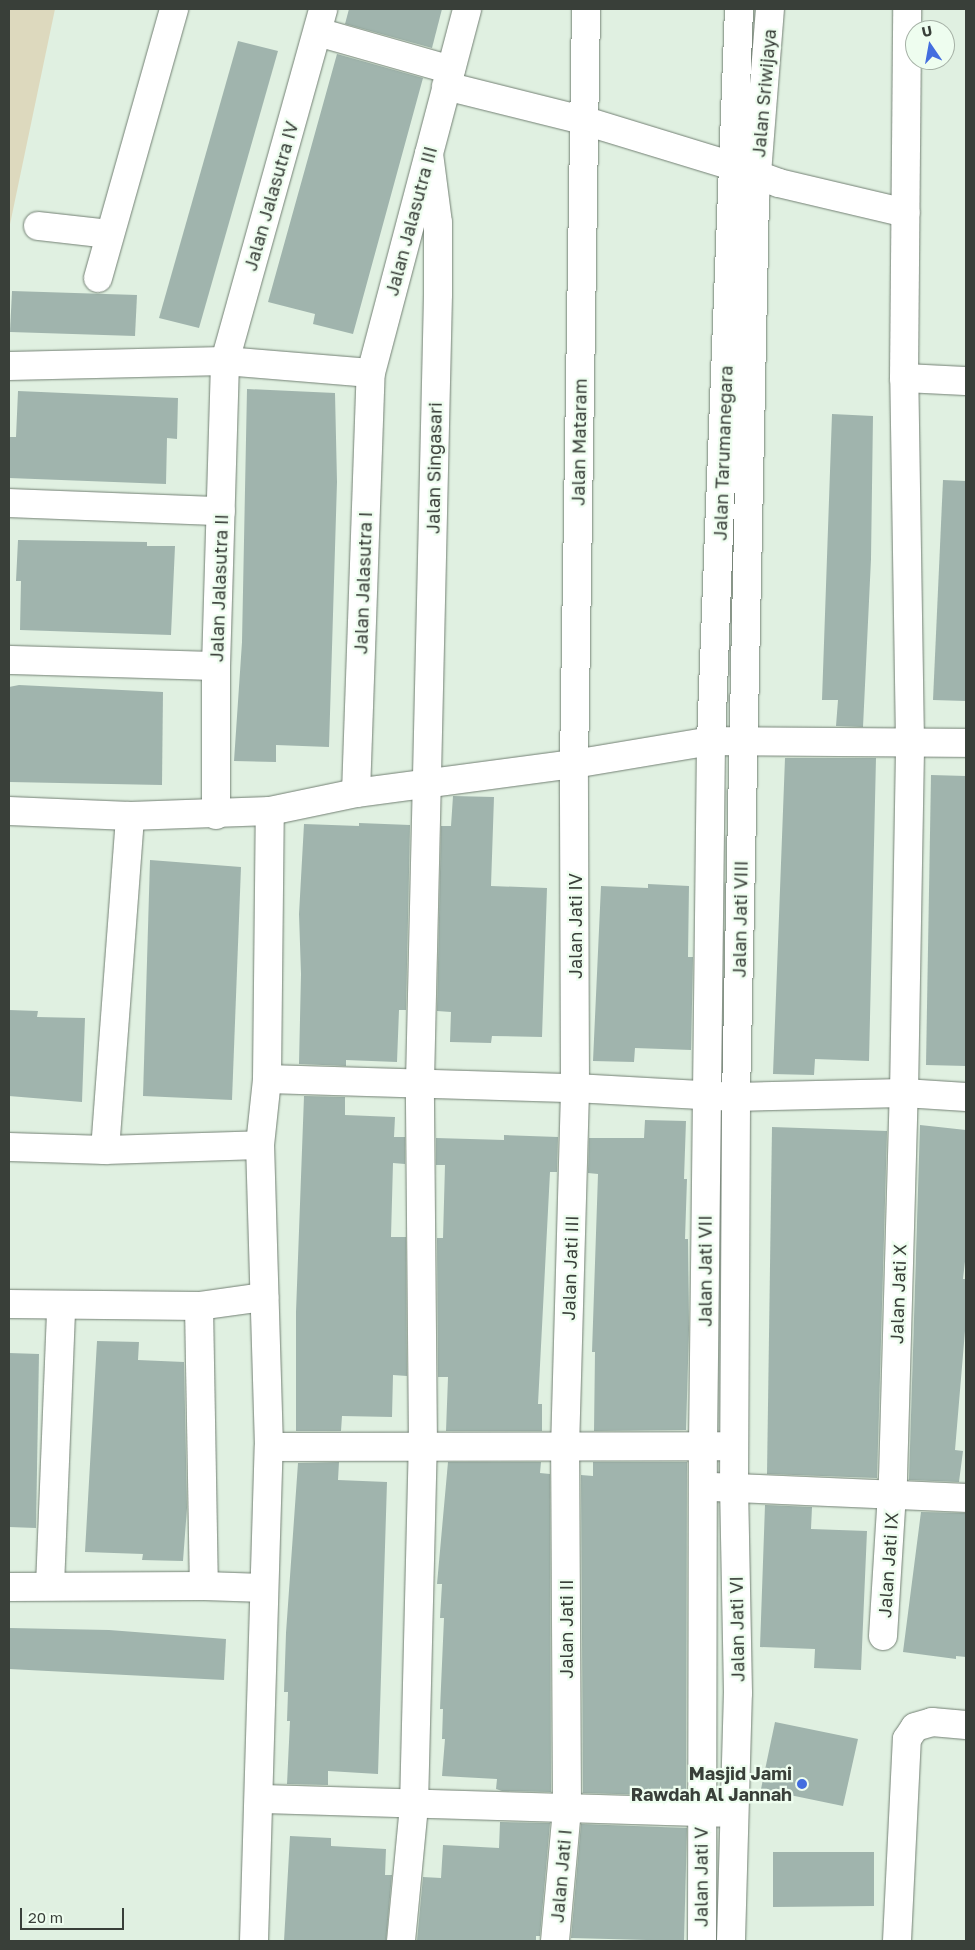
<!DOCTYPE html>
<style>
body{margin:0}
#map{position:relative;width:975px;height:1950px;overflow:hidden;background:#e0f0e1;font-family:"Golos Text",sans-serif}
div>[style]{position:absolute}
.green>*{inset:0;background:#ddd9be}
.building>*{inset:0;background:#a0b4ad}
.roads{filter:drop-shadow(0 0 1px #738074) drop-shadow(0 0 1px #738074)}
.street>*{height:28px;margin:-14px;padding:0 14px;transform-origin:14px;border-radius:14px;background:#fff}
.dots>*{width:14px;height:14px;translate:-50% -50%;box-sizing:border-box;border:2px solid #eefdef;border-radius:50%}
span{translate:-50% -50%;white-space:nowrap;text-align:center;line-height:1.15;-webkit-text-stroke:4.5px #eefdef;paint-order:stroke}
.street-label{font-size:18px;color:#393f39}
.poi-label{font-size:18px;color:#393f39;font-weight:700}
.right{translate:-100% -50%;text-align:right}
.frame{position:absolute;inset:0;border:10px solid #393f39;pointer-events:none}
.north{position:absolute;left:905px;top:20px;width:50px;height:50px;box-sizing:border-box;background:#eefdef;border:1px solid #a6b1a6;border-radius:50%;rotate:348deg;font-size:14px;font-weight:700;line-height:20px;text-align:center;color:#393f39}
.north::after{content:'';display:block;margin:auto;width:18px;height:22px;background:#436ddf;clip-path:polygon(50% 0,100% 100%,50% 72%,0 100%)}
.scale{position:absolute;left:20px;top:1908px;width:104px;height:22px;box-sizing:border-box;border:2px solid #393f39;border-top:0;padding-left:6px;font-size:15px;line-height:18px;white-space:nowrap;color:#393f39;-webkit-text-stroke:4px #eefdef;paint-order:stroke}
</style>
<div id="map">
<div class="green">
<i style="clip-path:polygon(9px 9px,55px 9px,9px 229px)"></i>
</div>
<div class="building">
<i style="clip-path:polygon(349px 9px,442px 9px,432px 48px,345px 24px)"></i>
<i style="clip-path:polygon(238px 41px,278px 51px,199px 328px,159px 318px)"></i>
<i style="clip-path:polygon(337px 54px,423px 78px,353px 334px,313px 324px,315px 314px,268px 302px)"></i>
<i style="clip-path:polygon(12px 291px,137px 295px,135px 336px,10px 332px)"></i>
<i style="clip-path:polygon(247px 389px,335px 393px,337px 482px,329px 747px,276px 745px,276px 762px,234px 761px,242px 642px)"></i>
<i style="clip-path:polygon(18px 391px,178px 398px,177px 439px,167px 438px,166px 484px,9px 478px,9px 437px,16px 437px)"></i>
<i style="clip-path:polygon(832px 414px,873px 416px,871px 559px,863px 727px,836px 726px,838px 700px,822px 700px)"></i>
<i style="clip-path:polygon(943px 480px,966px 481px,966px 701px,933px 700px)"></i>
<i style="clip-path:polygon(18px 540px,147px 542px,147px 546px,175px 546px,171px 635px,20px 630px,21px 581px,16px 581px)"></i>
<i style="clip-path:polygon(19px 685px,163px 692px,162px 785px,9px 782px,9px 687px)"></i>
<i style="clip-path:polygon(785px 758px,876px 758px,869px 1061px,815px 1059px,814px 1075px,773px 1074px)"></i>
<i style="clip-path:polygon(931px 775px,966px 776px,966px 1066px,926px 1065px)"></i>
<i style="clip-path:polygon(453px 796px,494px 797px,491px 886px,547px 888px,542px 1037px,492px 1036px,491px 1043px,450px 1042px,451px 1012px,437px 1011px,441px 826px,451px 826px)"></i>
<i style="clip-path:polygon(359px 823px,410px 825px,406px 1010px,399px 1010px,397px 1062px,346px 1060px,346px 1066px,299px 1064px,301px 974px,299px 914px,304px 824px,359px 826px)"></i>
<i style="clip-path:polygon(150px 860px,241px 867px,232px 1100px,143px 1096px)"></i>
<i style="clip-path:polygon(648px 884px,689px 886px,688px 957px,693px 957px,691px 1050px,635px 1048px,634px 1062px,593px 1061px,601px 886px,648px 888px)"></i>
<i style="clip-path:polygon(9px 1010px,38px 1011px,37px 1017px,85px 1018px,82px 1102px,9px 1096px)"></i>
<i style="clip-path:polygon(304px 1096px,345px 1097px,345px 1115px,395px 1117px,394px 1137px,405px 1137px,405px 1164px,393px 1163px,391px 1237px,406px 1237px,407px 1376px,393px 1375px,392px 1417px,342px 1416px,341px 1431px,296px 1431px,296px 1312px)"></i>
<i style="clip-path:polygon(645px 1120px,686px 1121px,684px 1179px,687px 1179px,685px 1239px,688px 1239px,689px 1329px,686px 1430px,594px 1431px,595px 1352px,592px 1352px,598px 1174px,588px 1173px,589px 1138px,644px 1138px)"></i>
<i style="clip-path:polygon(920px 1125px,966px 1130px,966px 1253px,963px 1279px,966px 1279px,966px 1319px,955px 1450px,963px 1451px,959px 1482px,909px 1480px)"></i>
<i style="clip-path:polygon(772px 1127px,887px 1131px,877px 1478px,767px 1474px)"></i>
<i style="clip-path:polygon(504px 1135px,558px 1137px,557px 1172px,550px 1172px,538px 1404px,542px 1404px,542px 1431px,446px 1431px,448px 1377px,438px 1377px,437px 1238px,443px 1238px,445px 1165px,436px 1165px,436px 1138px,504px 1140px)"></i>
<i style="clip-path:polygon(97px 1341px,139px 1342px,138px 1360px,184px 1362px,187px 1508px,183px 1561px,142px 1560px,143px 1554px,85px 1552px)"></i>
<i style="clip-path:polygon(9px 1353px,39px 1354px,36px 1528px,9px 1527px)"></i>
<i style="clip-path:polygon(339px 1462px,338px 1480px,387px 1482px,378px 1774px,328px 1771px,328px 1785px,287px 1784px,290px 1721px,287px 1721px,288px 1692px,284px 1692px,286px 1633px,298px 1463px)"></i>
<i style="clip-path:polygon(448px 1462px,541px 1462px,540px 1473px,550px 1474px,551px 1792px,502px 1791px,496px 1789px,497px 1779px,442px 1776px,445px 1739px,442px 1739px,443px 1709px,440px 1709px,444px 1618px,440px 1618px,442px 1584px,437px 1584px)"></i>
<i style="clip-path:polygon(593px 1462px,687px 1462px,686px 1796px,583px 1793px,581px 1475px,593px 1476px)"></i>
<i style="clip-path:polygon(765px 1505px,812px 1507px,811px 1529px,867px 1531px,861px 1670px,814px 1668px,815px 1649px,760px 1647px)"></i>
<i style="clip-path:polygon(921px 1512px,966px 1513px,966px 1657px,956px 1656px,956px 1659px,903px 1652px)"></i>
<i style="clip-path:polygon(10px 1628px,109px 1630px,226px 1639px,224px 1680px,9px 1669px)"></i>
<i style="clip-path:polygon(775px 1722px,858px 1739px,843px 1806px,761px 1789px)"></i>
<i style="clip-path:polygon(500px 1822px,550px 1823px,540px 1936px,536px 1936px,536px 1941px,417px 1941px,423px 1877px,441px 1878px,443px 1845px,499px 1848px)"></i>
<i style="clip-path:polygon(581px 1824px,687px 1828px,684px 1941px,571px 1938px)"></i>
<i style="clip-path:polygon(290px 1836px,331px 1838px,331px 1846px,386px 1849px,385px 1875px,392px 1875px,386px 1941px,284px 1941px)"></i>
<i style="clip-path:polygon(773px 1852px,874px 1852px,874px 1906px,773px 1907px)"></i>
</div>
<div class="roads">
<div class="street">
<i style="left:318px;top:32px;width:138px;rotate:15.9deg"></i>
<i style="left:446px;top:86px;width:140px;rotate:14deg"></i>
<i style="left:582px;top:120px;width:157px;rotate:17deg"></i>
<i style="left:732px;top:166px;width:50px;rotate:19.9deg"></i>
<i style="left:779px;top:183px;width:130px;rotate:13.3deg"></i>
<i style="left:38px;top:226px;width:71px;rotate:6.4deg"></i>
<i style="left:98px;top:278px;width:280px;rotate:-74.2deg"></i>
<i style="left:9px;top:366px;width:216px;rotate:-1.3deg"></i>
<i style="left:225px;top:361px;width:146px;rotate:4.7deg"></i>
<i style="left:904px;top:378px;width:369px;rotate:-89.5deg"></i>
<i style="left:9px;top:503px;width:212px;rotate:2.2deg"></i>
<i style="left:9px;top:660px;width:207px;rotate:1.7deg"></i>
<i style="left:356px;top:793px;width:420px;rotate:-88deg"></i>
<i style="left:371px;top:373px;width:376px;rotate:-75.2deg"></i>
<i style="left:9px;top:811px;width:121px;rotate:2.4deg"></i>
<i style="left:130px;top:816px;width:140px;rotate:-2deg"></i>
<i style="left:270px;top:811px;width:88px;rotate:-11.8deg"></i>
<i style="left:356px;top:793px;width:220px;rotate:-7.6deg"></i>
<i style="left:574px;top:764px;width:139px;rotate:-9.5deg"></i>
<i style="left:711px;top:741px;width:255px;rotate:0.4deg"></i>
<i style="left:216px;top:815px;width:149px;rotate:-90deg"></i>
<i style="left:216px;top:666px;width:305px;rotate:-88.3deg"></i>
<i style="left:225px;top:361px;width:365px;rotate:-74.4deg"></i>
<i style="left:267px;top:1079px;width:308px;rotate:1.7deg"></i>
<i style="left:575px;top:1088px;width:161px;rotate:3.2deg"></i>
<i style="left:736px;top:1097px;width:168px;rotate:-1.4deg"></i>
<i style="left:904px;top:1093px;width:62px;rotate:3.7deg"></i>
<i style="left:9px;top:1147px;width:96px;rotate:1.8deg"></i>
<i style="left:105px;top:1150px;width:155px;rotate:-1.8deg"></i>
<i style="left:105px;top:1150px;width:335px;rotate:-85.7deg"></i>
<i style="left:9px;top:1304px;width:190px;rotate:0.6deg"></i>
<i style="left:199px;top:1306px;width:66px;rotate:-7.9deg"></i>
<i style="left:199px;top:1306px;width:280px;rotate:89deg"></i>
<i style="left:269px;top:1447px;width:451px;rotate:-0.1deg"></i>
<i style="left:715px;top:1487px;width:251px;rotate:2.5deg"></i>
<i style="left:50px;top:1586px;width:279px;rotate:-87.7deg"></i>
<i style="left:9px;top:1587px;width:195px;rotate:-0.3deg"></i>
<i style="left:204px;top:1586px;width:60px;rotate:1.9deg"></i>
<i style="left:883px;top:1636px;width:158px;rotate:-86.4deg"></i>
<i style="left:893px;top:1478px;width:385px;rotate:-88.4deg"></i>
<i style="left:904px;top:1093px;width:350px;rotate:-89deg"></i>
<i style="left:910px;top:743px;width:365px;rotate:-90.9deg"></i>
<i style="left:904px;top:378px;width:62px;rotate:2.8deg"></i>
<i style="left:260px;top:1799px;width:459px;rotate:1.7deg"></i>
<i style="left:254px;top:1941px;width:494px;rotate:-88.3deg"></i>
<i style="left:269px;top:1447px;width:302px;rotate:-91.7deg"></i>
<i style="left:260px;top:1145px;width:66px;rotate:-83.9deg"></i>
<i style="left:267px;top:1079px;width:268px;rotate:-89.4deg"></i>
<i style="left:401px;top:1941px;width:136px;rotate:-84.5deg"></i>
<i style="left:414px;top:1806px;width:358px;rotate:-88.6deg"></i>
<i style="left:423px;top:1448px;width:366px;rotate:-90.5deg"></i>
<i style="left:420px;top:1082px;width:788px;rotate:-88.69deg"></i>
<i style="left:438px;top:294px;width:71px;rotate:-90deg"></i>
<i style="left:438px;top:223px;width:70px;rotate:-97.4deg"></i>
<i style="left:555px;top:1941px;width:132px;rotate:-84.8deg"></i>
<i style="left:567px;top:1810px;width:361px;rotate:-90.3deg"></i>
<i style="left:565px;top:1449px;width:361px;rotate:-88.4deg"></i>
<i style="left:575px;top:1088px;width:324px;rotate:-90.2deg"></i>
<i style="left:574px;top:764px;width:755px;rotate:-89.09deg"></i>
<i style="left:702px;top:1941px;width:495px;rotate:-89.9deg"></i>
<i style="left:703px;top:1446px;width:705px;rotate:-89.35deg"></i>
<i style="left:711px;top:741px;width:733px;rotate:-87.81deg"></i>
<i style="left:731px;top:1941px;width:248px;rotate:-88.4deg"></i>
<i style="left:738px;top:1693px;width:206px;rotate:-91.1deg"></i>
<i style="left:734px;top:1487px;width:390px;rotate:-89.7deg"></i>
<i style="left:736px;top:1097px;width:898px;rotate:-88.79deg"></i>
<i style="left:755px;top:199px;width:191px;rotate:-85.5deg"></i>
<i style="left:897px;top:1941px;width:202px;rotate:-87.2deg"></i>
<i style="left:907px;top:1739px;width:14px;rotate:-56deg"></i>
<i style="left:915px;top:1727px;width:18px;rotate:-16deg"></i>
<i style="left:932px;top:1722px;width:34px;rotate:5deg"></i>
</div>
</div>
<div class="dots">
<i style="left:802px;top:1784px;background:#436ddf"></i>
</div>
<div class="street-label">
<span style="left:764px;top:93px;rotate:-85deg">Jalan Sriwijaya</span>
<span style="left:271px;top:196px;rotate:-74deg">Jalan Jalasutra IV</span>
<span style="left:411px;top:221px;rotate:-75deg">Jalan Jalasutra III</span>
<span style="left:579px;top:442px;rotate:-89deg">Jalan Mataram</span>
<span style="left:723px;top:453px;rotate:-88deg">Jalan Tarumanegara</span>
<span style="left:434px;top:468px;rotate:-89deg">Jalan Singasari</span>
<span style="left:363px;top:583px;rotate:-88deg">Jalan Jalasutra I</span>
<span style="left:219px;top:588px;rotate:-88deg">Jalan Jalasutra II</span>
<span style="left:740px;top:919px;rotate:-89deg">Jalan Jati VIII</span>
<span style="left:575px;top:926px;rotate:-90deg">Jalan Jati IV</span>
<span style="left:570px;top:1268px;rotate:-88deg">Jalan Jati III</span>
<span style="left:705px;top:1271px;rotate:-90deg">Jalan Jati VII</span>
<span style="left:898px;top:1294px;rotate:-88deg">Jalan Jati X</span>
<span style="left:888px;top:1565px;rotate:-86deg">Jalan Jati IX</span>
<span style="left:566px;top:1629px;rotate:-90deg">Jalan Jati II</span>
<span style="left:737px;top:1629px;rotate:-91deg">Jalan Jati VI</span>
<span style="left:561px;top:1876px;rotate:-85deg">Jalan Jati I</span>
<span style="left:701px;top:1877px;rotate:-90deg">Jalan Jati V</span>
</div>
<div class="poi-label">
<span class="right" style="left:792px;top:1784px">Masjid Jami<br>Rawdah Al Jannah</span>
</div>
<div class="frame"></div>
<div class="north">U</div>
<div class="scale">20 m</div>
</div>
